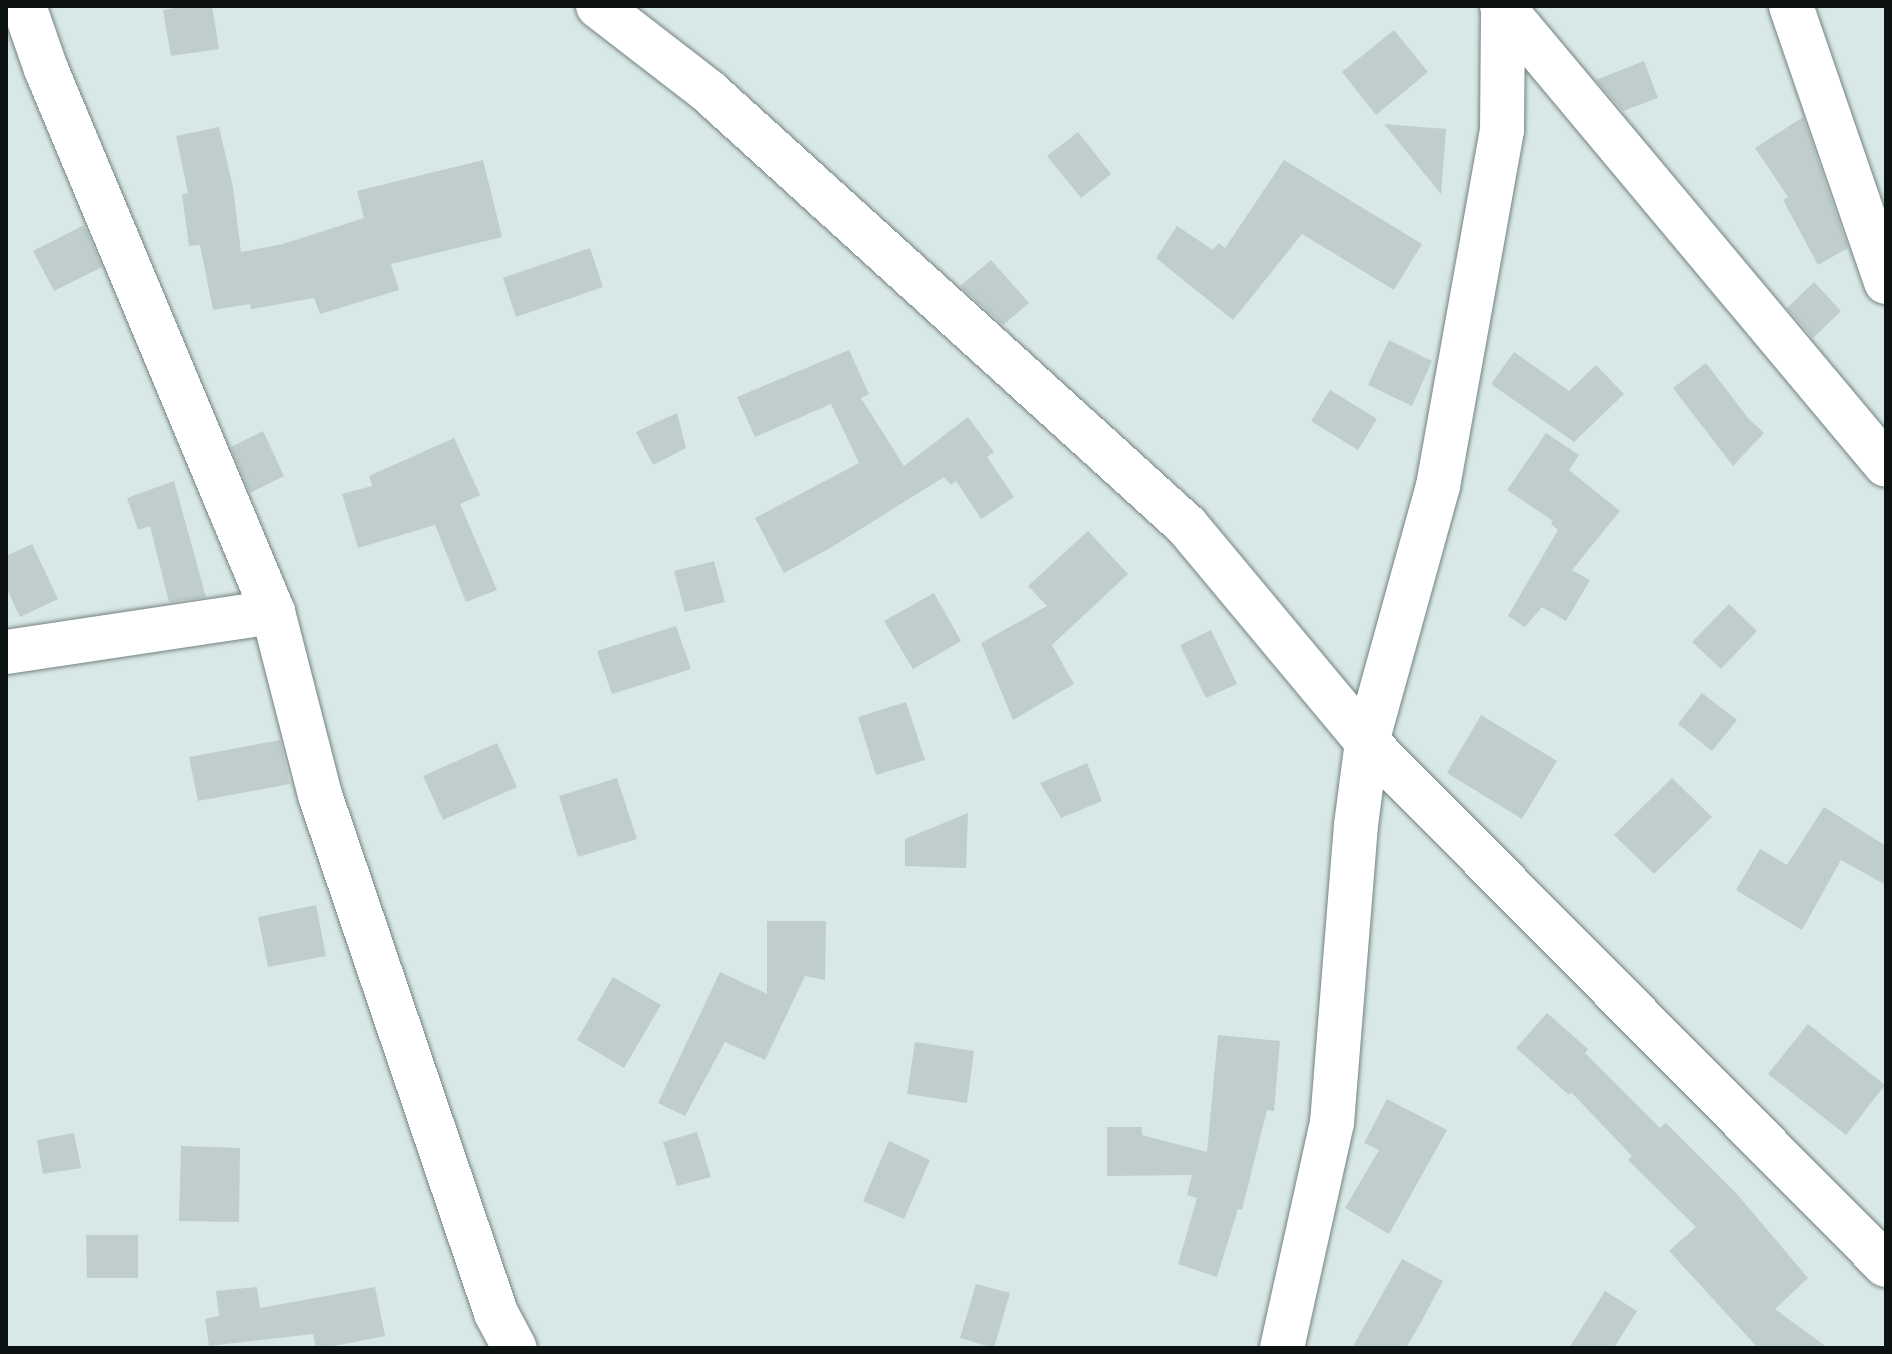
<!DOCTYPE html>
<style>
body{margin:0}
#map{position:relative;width:1892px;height:1354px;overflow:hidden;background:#d8e8e6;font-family:"Source Sans 3",sans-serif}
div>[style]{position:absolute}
.building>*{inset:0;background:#bfcecd}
.roads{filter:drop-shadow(0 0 2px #748281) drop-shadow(0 0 2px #748281)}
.street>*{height:44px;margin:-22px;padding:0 22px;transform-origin:22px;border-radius:22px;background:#fff}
span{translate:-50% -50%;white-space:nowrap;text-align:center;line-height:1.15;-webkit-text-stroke:8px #e5f5f4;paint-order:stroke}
.frame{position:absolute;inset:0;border:8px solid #0c1111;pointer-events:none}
</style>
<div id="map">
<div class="building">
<i style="clip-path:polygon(187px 6px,212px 6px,219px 49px,171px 56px,163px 10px)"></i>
<i style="clip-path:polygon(1394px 30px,1428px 72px,1376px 115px,1342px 72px)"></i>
<i style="clip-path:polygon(1644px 61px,1658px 98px,1623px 111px,1596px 80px)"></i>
<i style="clip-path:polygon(1803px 117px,1848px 248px,1818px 265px,1783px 200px,1788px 197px,1755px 148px)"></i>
<i style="clip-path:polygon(1384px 124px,1446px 129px,1441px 194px)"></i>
<i style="clip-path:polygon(219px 127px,233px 187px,241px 252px,283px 244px,364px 218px,357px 191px,483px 160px,502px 237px,391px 264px,399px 290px,320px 314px,314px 298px,251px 309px,250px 304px,213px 310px,200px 245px,189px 246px,182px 194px,188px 193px,176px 136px)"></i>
<i style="clip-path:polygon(1078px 132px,1111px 174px,1081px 198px,1047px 156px)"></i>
<i style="clip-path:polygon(1284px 160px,1422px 244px,1394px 290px,1302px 234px,1233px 320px,1156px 258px,1177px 226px,1213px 250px,1219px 243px,1225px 248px)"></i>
<i style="clip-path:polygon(84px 225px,102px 267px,54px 291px,33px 251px)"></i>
<i style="clip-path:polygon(590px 248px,603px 287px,516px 317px,503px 278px)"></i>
<i style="clip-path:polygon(991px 260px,1029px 303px,1003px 325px,960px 286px)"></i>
<i style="clip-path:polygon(1814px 282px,1841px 311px,1813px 338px,1787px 308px)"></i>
<i style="clip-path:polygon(1389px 340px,1432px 361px,1412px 406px,1368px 385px)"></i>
<i style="clip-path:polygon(849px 350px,869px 394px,861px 398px,904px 466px,968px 417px,994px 452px,987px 457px,1014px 497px,981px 519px,956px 481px,951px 485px,944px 477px,832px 547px,784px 573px,755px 518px,859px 463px,831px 404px,755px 437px,737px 397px)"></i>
<i style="clip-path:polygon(1514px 352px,1569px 391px,1596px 365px,1624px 394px,1574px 442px,1491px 384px)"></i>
<i style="clip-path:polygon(1706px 363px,1748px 418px,1764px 433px,1733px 466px,1673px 388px)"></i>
<i style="clip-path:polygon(1330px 390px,1377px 419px,1358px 450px,1311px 421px)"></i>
<i style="clip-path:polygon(677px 413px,686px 448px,653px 465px,636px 432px)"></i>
<i style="clip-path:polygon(263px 431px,284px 476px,250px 493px,231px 447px)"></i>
<i style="clip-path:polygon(1546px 433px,1579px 455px,1569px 470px,1620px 511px,1572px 570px,1590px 580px,1566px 621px,1542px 607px,1525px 627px,1508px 616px,1558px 530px,1551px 524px,1553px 521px,1507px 490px)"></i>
<i style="clip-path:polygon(454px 438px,480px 495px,460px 504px,497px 590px,466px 602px,435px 525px,358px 548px,342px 494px,372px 486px,369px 476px)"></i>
<i style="clip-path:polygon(174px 481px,206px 597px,169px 602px,150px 526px,138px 530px,127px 498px)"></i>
<i style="clip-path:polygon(1088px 531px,1128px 574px,1052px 645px,1074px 684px,1013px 720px,981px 643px,1047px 606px,1028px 586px)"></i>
<i style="clip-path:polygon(32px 544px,58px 599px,20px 617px,6px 587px,6px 556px)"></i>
<i style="clip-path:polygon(714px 561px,725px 602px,685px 612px,674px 571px)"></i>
<i style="clip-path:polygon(934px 593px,961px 641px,913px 669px,884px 621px)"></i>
<i style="clip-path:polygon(1729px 604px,1757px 631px,1721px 669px,1692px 642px)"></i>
<i style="clip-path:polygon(676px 626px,691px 669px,612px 694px,597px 651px)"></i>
<i style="clip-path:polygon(1211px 630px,1237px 684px,1206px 698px,1180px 645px)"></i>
<i style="clip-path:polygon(1702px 693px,1737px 720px,1712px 751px,1678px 724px)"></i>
<i style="clip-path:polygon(906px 702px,925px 760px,876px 775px,858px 717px)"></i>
<i style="clip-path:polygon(1481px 715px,1557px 761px,1522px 819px,1447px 773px)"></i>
<i style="clip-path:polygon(280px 740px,290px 784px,198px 801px,189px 757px)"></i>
<i style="clip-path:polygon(497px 743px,517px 787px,443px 820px,423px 776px)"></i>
<i style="clip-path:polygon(1087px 763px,1102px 801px,1061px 818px,1040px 783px)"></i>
<i style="clip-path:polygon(617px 778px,637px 839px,578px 857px,559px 796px)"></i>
<i style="clip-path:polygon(1672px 778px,1712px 817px,1654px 874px,1614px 835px)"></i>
<i style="clip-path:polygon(1824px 807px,1886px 846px,1886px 885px,1841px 860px,1802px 930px,1736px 890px,1760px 849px,1787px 865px)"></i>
<i style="clip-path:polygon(968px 813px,966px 868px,905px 866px,905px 839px)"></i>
<i style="clip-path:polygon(316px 905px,326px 956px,268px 967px,258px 917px)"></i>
<i style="clip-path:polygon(767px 921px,826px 921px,825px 980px,805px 976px,765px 1060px,725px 1042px,685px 1116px,658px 1103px,720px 972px,767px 994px)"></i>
<i style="clip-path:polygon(613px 977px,661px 1005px,624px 1068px,577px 1040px)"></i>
<i style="clip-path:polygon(1547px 1013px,1588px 1049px,1585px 1053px,1660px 1128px,1666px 1123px,1737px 1194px,1808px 1278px,1775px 1309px,1828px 1348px,1758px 1348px,1669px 1251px,1696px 1227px,1628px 1160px,1632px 1156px,1571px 1092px,1569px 1095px,1516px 1048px)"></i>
<i style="clip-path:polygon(1808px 1024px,1885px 1085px,1846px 1135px,1768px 1074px)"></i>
<i style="clip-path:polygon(1218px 1035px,1280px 1041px,1274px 1111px,1267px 1110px,1242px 1210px,1238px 1209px,1217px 1277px,1178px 1264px,1197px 1198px,1187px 1195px,1192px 1175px,1107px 1176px,1107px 1127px,1142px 1127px,1142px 1135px,1207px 1152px)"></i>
<i style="clip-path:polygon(915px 1042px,974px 1051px,967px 1103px,907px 1094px)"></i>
<i style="clip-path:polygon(1387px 1099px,1447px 1130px,1389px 1234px,1345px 1208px,1379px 1150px,1364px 1143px)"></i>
<i style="clip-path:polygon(697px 1132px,711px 1177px,677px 1186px,663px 1142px)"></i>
<i style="clip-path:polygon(74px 1133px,81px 1168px,43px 1174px,37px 1140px)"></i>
<i style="clip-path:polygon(889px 1141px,930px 1160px,904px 1219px,863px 1201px)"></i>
<i style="clip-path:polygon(181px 1146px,240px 1148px,239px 1222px,179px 1221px)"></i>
<i style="clip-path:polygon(86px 1235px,138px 1235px,138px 1278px,87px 1278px)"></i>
<i style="clip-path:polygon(1402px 1259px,1443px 1281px,1420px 1324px,1406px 1348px,1352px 1348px)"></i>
<i style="clip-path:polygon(976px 1284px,1010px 1293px,994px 1348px,960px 1338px)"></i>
<i style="clip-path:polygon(257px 1287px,260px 1308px,375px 1287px,385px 1336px,324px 1348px,316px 1348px,313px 1334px,209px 1346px,205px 1319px,219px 1316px,216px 1291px)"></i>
<i style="clip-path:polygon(1605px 1291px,1637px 1311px,1614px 1348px,1569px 1348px)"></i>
</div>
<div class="roads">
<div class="street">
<i style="left:24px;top:6px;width:67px;rotate:70.8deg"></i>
<i style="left:46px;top:69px;width:589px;rotate:67.31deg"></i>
<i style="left:273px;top:612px;width:189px;rotate:75.6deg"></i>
<i style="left:320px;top:795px;width:547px;rotate:71.23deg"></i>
<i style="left:496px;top:1313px;width:40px;rotate:62deg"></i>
<i style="left:598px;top:6px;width:139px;rotate:37.7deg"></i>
<i style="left:708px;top:91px;width:647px;rotate:42.24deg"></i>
<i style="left:1187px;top:526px;width:281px;rotate:50.2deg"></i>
<i style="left:1367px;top:742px;width:737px;rotate:45.22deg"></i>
<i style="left:1502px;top:6px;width:598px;rotate:50.08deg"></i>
<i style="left:1791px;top:6px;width:292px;rotate:71deg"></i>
<i style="left:6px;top:652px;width:270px;rotate:-8.5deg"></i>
<i style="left:1282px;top:1348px;width:230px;rotate:-77.5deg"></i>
<i style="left:1332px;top:1123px;width:299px;rotate:-85.4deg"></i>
<i style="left:1356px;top:825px;width:84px;rotate:-82.5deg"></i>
<i style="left:1367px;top:742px;width:266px;rotate:-74.5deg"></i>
<i style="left:1438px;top:486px;width:362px;rotate:-79.8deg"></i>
<i style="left:1502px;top:130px;width:124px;rotate:-89.5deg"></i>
</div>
</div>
<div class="frame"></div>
</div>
